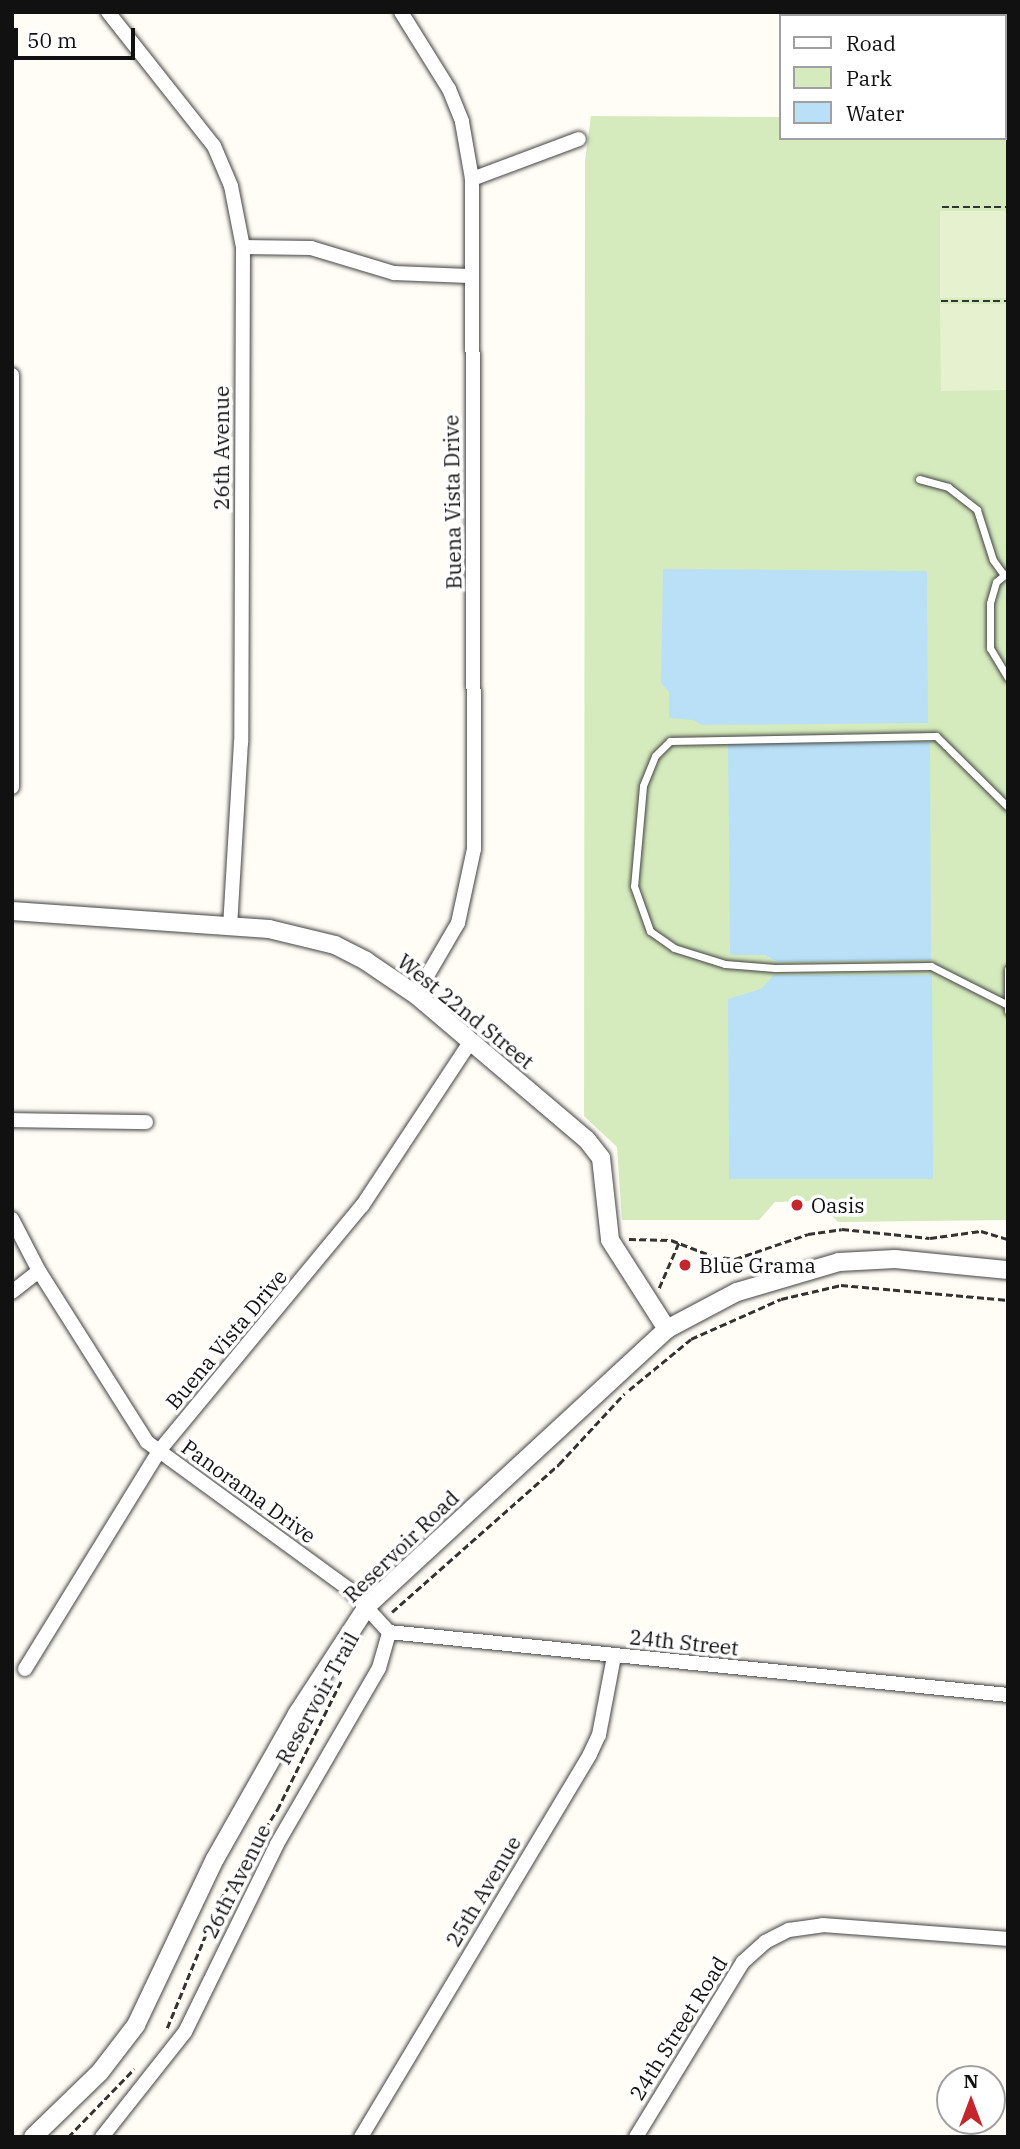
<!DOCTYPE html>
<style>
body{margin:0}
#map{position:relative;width:1020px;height:2149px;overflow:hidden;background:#fffdf5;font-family:"IBM Plex Serif",serif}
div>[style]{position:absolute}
.green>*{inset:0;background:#d5ebbd}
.pitch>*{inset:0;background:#e6f2cf}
.water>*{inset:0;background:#b9e0f7}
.path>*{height:2.5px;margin-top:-1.25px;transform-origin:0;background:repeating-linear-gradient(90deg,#333 0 7px,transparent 0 10.5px)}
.roads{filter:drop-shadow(0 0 2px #444) drop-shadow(0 0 2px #444)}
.service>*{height:7px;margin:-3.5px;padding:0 3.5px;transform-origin:3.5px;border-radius:3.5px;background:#fff}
.minor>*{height:14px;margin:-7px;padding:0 7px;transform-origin:7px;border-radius:7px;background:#fff}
.tertiary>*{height:18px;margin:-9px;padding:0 9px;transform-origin:9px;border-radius:9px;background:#fff}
.dots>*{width:19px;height:19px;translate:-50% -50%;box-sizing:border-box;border:4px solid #fff;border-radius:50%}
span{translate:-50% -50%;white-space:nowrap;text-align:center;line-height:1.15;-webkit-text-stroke:7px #fff;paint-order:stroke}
.street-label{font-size:21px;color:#111}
.poi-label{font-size:21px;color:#111}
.left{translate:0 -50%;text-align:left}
.frame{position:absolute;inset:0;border:14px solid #111;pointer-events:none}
.legend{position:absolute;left:779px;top:14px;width:228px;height:126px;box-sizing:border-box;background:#fff;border:2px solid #a0a0a0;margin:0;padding:9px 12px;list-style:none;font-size:21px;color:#111}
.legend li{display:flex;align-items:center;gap:14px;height:35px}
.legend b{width:35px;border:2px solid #a0a0a0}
.north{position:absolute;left:936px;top:2065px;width:70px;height:70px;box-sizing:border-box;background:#fff;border:2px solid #a0a0a0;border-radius:50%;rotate:0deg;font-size:19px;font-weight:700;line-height:28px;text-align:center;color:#111}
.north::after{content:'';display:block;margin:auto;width:24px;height:32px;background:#c4262e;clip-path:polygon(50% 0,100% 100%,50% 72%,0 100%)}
.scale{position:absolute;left:14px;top:28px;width:121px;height:32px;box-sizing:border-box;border:4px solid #111;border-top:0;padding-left:9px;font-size:21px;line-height:24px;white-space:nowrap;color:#111;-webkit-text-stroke:5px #fff;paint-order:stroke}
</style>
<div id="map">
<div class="green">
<i style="clip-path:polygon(evenodd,591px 116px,780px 117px,780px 138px,1004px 138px,1008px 117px,1008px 1220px,838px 1222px,817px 1201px,775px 1202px,759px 1220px,622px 1220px,617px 1147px,584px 1116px,585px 161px,591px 116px,930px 742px,777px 962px,764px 955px,731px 955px,930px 742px)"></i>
</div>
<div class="pitch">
<i style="clip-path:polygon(940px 211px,1008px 211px,1008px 298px,940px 298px)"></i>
<i style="clip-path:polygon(940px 304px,1008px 304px,1008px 390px,941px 391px)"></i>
</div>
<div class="water">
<i style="clip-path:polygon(663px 569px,927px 571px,928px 723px,702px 725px,693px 720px,669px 718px,669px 692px,661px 683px)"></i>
<i style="clip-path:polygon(930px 742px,931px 960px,777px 962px,764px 955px,730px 955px,728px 743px)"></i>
<i style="clip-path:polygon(774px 975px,932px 975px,933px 1179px,729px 1179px,728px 999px,761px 989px)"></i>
</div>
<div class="path">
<i style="left:942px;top:207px;width:66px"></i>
<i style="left:941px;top:301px;width:67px"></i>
<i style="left:629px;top:1239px;width:42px;rotate:1.4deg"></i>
<i style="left:671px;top:1240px;width:45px;rotate:20.9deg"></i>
<i style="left:713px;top:1256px;width:22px;rotate:8deg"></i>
<i style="left:735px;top:1259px;width:77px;rotate:-18.9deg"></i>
<i style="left:808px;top:1234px;width:34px;rotate:-8deg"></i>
<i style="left:842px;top:1229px;width:88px;rotate:5.8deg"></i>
<i style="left:930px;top:1238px;width:51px;rotate:-7.8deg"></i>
<i style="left:981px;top:1231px;width:28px;rotate:17deg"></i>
<i style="left:659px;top:1288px;width:50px;rotate:-66.5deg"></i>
<i style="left:629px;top:1390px;width:80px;rotate:-39.4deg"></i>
<i style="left:691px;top:1339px;width:98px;rotate:-24deg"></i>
<i style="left:781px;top:1299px;width:62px;rotate:-13.1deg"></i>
<i style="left:841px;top:1285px;width:168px;rotate:5.1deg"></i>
<i style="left:392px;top:1612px;width:223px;rotate:-41.5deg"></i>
<i style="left:559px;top:1464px;width:96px;rotate:-47.1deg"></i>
<i style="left:167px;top:2028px;width:139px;rotate:-67.5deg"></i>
<i style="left:220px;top:1900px;width:107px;rotate:-57.7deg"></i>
<i style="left:277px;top:1810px;width:146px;rotate:-63.6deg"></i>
<i style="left:68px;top:2137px;width:95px;rotate:-45.9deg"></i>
</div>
<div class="roads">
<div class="service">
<i style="left:919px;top:479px;width:30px;rotate:15deg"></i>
<i style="left:948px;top:487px;width:37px;rotate:38deg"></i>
<i style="left:977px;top:510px;width:52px;rotate:72.3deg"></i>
<i style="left:993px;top:560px;width:17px;rotate:54deg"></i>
<i style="left:1007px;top:573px;width:14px;rotate:141deg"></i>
<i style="left:996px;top:582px;width:22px;rotate:106deg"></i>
<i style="left:990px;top:603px;width:45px;rotate:90deg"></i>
<i style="left:990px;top:648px;width:35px;rotate:59deg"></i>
<i style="left:1008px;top:807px;width:101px;rotate:-135.4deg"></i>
<i style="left:936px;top:736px;width:266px;rotate:178.9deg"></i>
<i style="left:670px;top:741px;width:21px;rotate:135deg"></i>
<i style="left:655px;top:756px;width:32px;rotate:112deg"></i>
<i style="left:643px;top:786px;width:100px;rotate:95.1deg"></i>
<i style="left:634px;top:886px;width:48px;rotate:70.4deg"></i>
<i style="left:650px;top:931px;width:29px;rotate:35deg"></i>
<i style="left:674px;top:948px;width:53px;rotate:17.4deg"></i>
<i style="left:725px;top:964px;width:50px;rotate:4.6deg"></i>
<i style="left:775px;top:968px;width:156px;rotate:-0.7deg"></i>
<i style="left:931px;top:966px;width:86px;rotate:26.9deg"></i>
<i style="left:1008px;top:969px;width:42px;rotate:90deg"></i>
</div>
<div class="minor">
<i style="left:108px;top:12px;width:171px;rotate:51.7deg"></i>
<i style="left:214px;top:146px;width:43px;rotate:67deg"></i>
<i style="left:231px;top:186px;width:62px;rotate:78.9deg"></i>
<i style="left:243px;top:247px;width:495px;rotate:90.2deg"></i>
<i style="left:241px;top:742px;width:183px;rotate:93.4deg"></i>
<i style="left:401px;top:12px;width:91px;rotate:58.1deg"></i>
<i style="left:449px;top:89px;width:35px;rotate:68deg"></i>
<i style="left:462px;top:122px;width:58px;rotate:80deg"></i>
<i style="left:472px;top:179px;width:670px;rotate:89.83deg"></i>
<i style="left:474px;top:849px;width:76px;rotate:102.2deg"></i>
<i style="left:458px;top:923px;width:83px;rotate:120.3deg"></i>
<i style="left:472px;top:179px;width:114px;rotate:-20.5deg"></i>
<i style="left:243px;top:247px;width:68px;rotate:0.8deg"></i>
<i style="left:311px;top:248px;width:87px;rotate:16.8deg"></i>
<i style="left:394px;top:273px;width:75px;rotate:2.3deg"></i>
<i style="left:12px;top:375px;width:412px;rotate:90deg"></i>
<i style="left:12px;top:1120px;width:134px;rotate:0.9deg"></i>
<i style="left:12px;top:1219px;width:59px;rotate:62.6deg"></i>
<i style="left:39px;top:1271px;width:202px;rotate:57.7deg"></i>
<i style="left:147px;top:1442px;width:253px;rotate:36.1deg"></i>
<i style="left:351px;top:1591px;width:56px;rotate:47.2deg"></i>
<i style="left:389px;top:1632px;width:622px;rotate:5.81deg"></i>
<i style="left:12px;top:1292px;width:34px;rotate:-38deg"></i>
<i style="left:25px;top:1669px;width:256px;rotate:-58.4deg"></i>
<i style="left:159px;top:1451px;width:318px;rotate:-50.4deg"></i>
<i style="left:362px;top:1206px;width:196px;rotate:-56.6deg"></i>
<i style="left:102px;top:2137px;width:134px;rotate:-51.7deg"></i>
<i style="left:185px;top:2032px;width:209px;rotate:-63.9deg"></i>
<i style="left:277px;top:1844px;width:203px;rotate:-59.9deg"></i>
<i style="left:379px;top:1668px;width:37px;rotate:-74deg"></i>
<i style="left:361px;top:2137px;width:446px;rotate:-59.1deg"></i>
<i style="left:590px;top:1754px;width:21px;rotate:-65deg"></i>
<i style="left:599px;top:1735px;width:80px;rotate:-79.2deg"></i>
<i style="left:636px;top:2137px;width:205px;rotate:-58.6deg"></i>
<i style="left:743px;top:1962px;width:30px;rotate:-42deg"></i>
<i style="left:765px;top:1942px;width:27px;rotate:-27deg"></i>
<i style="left:789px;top:1930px;width:34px;rotate:-8deg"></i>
<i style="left:823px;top:1925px;width:186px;rotate:4.3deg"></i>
</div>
<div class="tertiary">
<i style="left:12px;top:911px;width:258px;rotate:4deg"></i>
<i style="left:269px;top:929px;width:68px;rotate:13.6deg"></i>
<i style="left:335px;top:945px;width:35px;rotate:27deg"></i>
<i style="left:366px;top:961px;width:60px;rotate:34.2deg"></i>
<i style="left:416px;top:995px;width:224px;rotate:40.3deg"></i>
<i style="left:587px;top:1140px;width:23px;rotate:52deg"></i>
<i style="left:601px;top:1158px;width:82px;rotate:83.7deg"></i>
<i style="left:610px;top:1240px;width:106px;rotate:57.4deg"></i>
<i style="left:33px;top:2137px;width:93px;rotate:-44.1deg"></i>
<i style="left:100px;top:2072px;width:59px;rotate:-52.5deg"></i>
<i style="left:136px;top:2025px;width:184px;rotate:-64.6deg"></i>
<i style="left:215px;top:1859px;width:167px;rotate:-60.5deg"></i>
<i style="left:297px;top:1714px;width:130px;rotate:-56.9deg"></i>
<i style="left:368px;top:1605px;width:407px;rotate:-42.7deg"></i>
<i style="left:667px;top:1329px;width:79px;rotate:-27.9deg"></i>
<i style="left:737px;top:1292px;width:106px;rotate:-16.4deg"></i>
<i style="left:839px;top:1262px;width:56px;rotate:-3.1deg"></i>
<i style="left:895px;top:1259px;width:114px;rotate:5.6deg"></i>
</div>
</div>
<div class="dots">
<i style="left:797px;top:1205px;background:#c4262e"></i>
<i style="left:685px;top:1265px;background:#c4262e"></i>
</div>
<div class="street-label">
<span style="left:221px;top:448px;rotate:-90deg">26th Avenue</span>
<span style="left:452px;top:502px;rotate:-91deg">Buena Vista Drive</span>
<span style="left:466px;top:1011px;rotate:39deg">West 22nd Street</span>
<span style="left:226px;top:1339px;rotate:-50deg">Buena Vista Drive</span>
<span style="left:249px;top:1491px;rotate:36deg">Panorama Drive</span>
<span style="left:401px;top:1546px;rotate:-44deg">Reservoir Road</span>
<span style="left:684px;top:1642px;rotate:6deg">24th Street</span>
<span style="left:317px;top:1698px;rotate:-61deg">Reservoir Trail</span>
<span style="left:236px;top:1881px;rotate:-63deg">26th Avenue</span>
<span style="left:483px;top:1891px;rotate:-59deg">25th Avenue</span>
<span style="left:678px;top:2028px;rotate:-58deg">24th Street Road</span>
</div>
<div class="poi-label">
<span class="left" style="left:811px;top:1205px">Oasis</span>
<span class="left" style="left:699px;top:1265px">Blue Grama</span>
</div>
<div class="frame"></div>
<ul class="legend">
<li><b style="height:9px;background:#fff"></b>Road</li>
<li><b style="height:19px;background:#d5ebbd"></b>Park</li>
<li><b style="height:19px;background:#b9e0f7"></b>Water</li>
</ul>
<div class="north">N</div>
<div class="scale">50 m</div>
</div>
